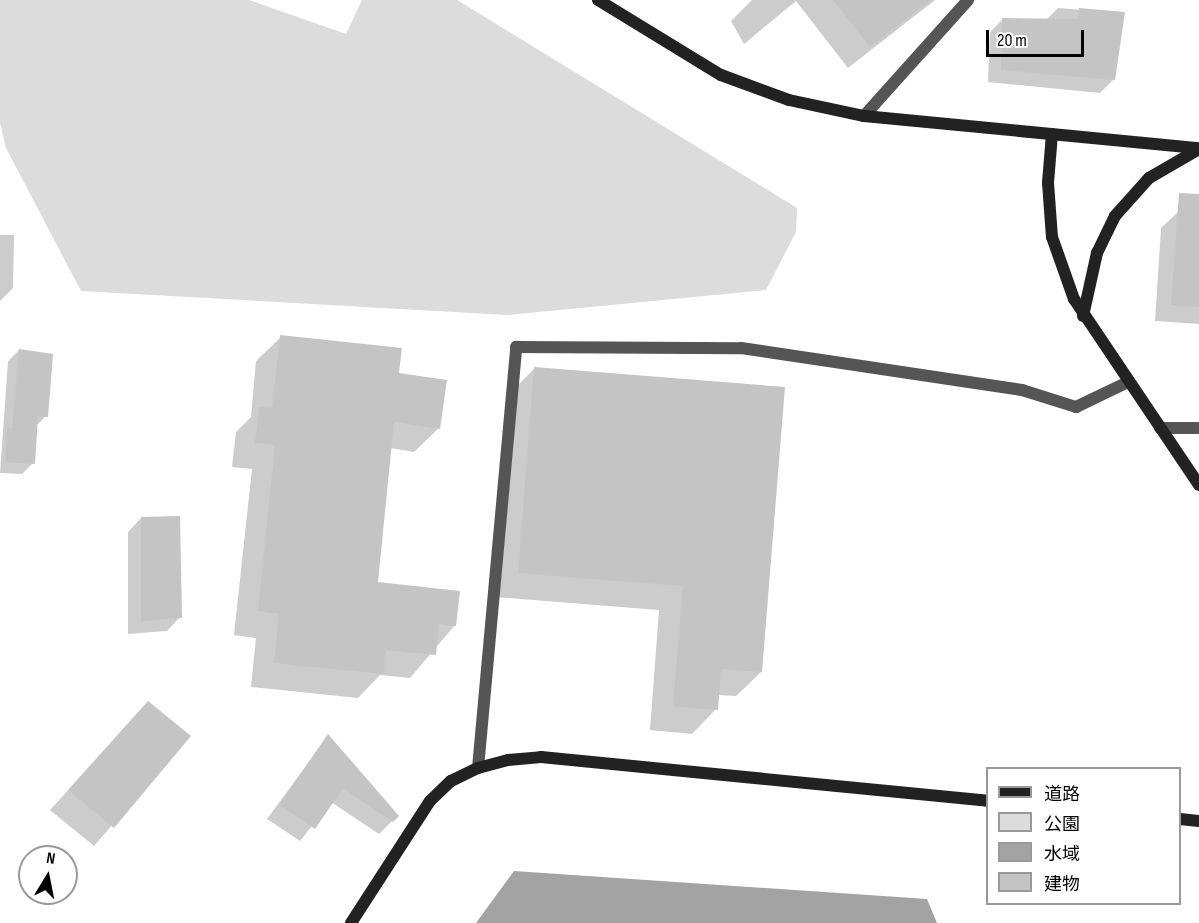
<!DOCTYPE html>
<meta charset="utf-8">
<style>
body{margin:0}
#map{position:relative;width:1199px;height:923px;overflow:hidden;background:#fff;font-family:"Sofia Sans Condensed","Noto Sans JP",sans-serif}
div>[style]{position:absolute}
.green>*{inset:0;background:#dcdcdc}
.water>*{inset:0;background:#a3a3a3}
.shadow>*{inset:0;background:#0003}
.building>*{inset:0;background:#c4c4c4}
.lane>*{height:12px;margin:-6px;padding:0 6px;transform-origin:6px;border-radius:6px;background:#555}
.street>*{height:12px;margin:-6px;padding:0 6px;transform-origin:6px;border-radius:6px;background:#555}
.secondary>*{height:12px;margin:-6px;padding:0 6px;transform-origin:6px;border-radius:6px;background:#222}
span{translate:-50% -50%;white-space:nowrap;text-align:center;line-height:1.15;-webkit-text-stroke:4.5px #fff;paint-order:stroke}
.legend{position:absolute;left:986px;top:767px;width:195px;height:138px;box-sizing:border-box;background:#fff;border:2px solid #999;margin:0;padding:8px 10px;list-style:none;font-size:18px;color:#000}
.legend li{display:flex;align-items:center;gap:12px;height:30px}
.legend b{width:30px;border:2px solid #999}
.north{position:absolute;left:18px;top:845px;width:60px;height:60px;box-sizing:border-box;background:#fff;border:2px solid #999;border-radius:50%;rotate:10deg;font-size:16px;font-weight:700;line-height:24px;text-align:center;color:#000}
.north::after{content:'';display:block;margin:auto;width:21px;height:27px;background:#000;clip-path:polygon(50% 0,100% 100%,50% 72%,0 100%)}
.scale{position:absolute;left:986px;top:30px;width:98px;height:27px;box-sizing:border-box;border:3px solid #000;border-top:0;padding-left:8px;font-size:18px;line-height:21px;white-space:nowrap;color:#000;-webkit-text-stroke:4px #fff;paint-order:stroke}
</style>
<div id="map">
<div class="green">
<i style="clip-path:polygon(0 0,249px 0,346px 34px,362px 0,457px 0,797px 208px,796px 232px,766px 290px,507px 315px,81px 291px,6px 148px,0 123px)"></i>
</div>
<div class="water">
<i style="clip-path:polygon(514px 871px,927px 899px,937px 923px,476px 923px)"></i>
</div>
<div class="shadow">
<i style="clip-path:polygon(752px 0,935px 0,848px 68px,796px 1px,744px 44px,731px 21px)"></i>
<i style="clip-path:polygon(1058px 8px,1123px 13px,1113px 80px,1100px 93px,988px 82px,990px 32px,1003px 19px,1046px 20px)"></i>
<i style="clip-path:polygon(1178px 212px,1199px 213px,1199px 324px,1155px 321px,1161px 228px)"></i>
<i style="clip-path:polygon(0 235px,14px 235px,13px 288px,0 301px)"></i>
<i style="clip-path:polygon(281px 337px,397px 374px,439px 428px,414px 452px,390px 448px,376px 584px,455px 625px,410px 678px,380px 675px,358px 698px,251px 687px,256px 638px,234px 635px,252px 469px,232px 467px,236px 432px,251px 417px,256px 361px)"></i>
<i style="clip-path:polygon(19px 350px,46px 416px,36px 426px,33px 463px,22px 474px,0 473px,8px 361px)"></i>
<i style="clip-path:polygon(535px 368px,761px 672px,736px 696px,717px 695px,716px 709px,692px 734px,650px 730px,659px 610px,494px 597px,510px 393px)"></i>
<i style="clip-path:polygon(141px 518px,180px 617px,167px 631px,128px 634px,128px 532px)"></i>
<i style="clip-path:polygon(148px 703px,189px 736px,94px 846px,50px 810px)"></i>
<i style="clip-path:polygon(328px 736px,397px 816px,379px 834px,331px 802px,300px 841px,267px 819px)"></i>
</div>
<div class="building">
<i style="clip-path:polygon(833px 0,931px 0,870px 47px)"></i>
<i style="clip-path:polygon(1079px 8px,1125px 12px,1115px 80px,1001px 70px,1002px 18px,1077px 19px)"></i>
<i style="clip-path:polygon(1179px 193px,1199px 194px,1199px 307px,1171px 305px)"></i>
<i style="clip-path:polygon(280px 335px,402px 348px,399px 373px,447px 380px,440px 429px,394px 422px,378px 582px,460px 591px,456px 626px,439px 624px,436px 655px,386px 650px,384px 674px,274px 663px,279px 614px,258px 611px,275px 445px,255px 443px,259px 407px,272px 408px)"></i>
<i style="clip-path:polygon(19px 349px,53px 354px,48px 417px,38px 416px,35px 464px,5px 462px,7px 428px,12px 429px)"></i>
<i style="clip-path:polygon(534px 367px,785px 387px,762px 672px,721px 669px,718px 710px,673px 706px,683px 586px,518px 573px)"></i>
<i style="clip-path:polygon(180px 516px,182px 618px,141px 621px,141px 517px)"></i>
<i style="clip-path:polygon(148px 701px,191px 736px,114px 828px,68px 790px)"></i>
<i style="clip-path:polygon(328px 734px,399px 816px,393px 822px,343px 788px,315px 829px,279px 805px)"></i>
</div>
<div class="lane">
<i style="left:1160px;top:428px;width:39px"></i>
<i style="left:478px;top:768px;width:423px;rotate:-84.8deg"></i>
<i style="left:516px;top:347px;width:225px;rotate:0.3deg"></i>
<i style="left:741px;top:348px;width:284px;rotate:8.5deg"></i>
<i style="left:1022px;top:390px;width:57px;rotate:17.5deg"></i>
<i style="left:1076px;top:407px;width:58px;rotate:-25.7deg"></i>
</div>
<div class="street">
<i style="left:864px;top:116px;width:156px;rotate:-48.1deg"></i>
</div>
<div class="secondary">
<i style="left:598px;top:0;width:144px;rotate:31.4deg"></i>
<i style="left:721px;top:75px;width:72px;rotate:20.2deg"></i>
<i style="left:789px;top:100px;width:77px;rotate:12deg"></i>
<i style="left:864px;top:116px;width:337px;rotate:5.5deg"></i>
<i style="left:1052px;top:134px;width:49px;rotate:94.7deg"></i>
<i style="left:1048px;top:183px;width:54px;rotate:85.8deg"></i>
<i style="left:1052px;top:237px;width:66px;rotate:70.5deg"></i>
<i style="left:1074px;top:299px;width:224px;rotate:56.1deg"></i>
<i style="left:1083px;top:316px;width:65px;rotate:-77.5deg"></i>
<i style="left:1097px;top:253px;width:41px;rotate:-64.1deg"></i>
<i style="left:1115px;top:216px;width:51px;rotate:-48.2deg"></i>
<i style="left:1149px;top:178px;width:58px;rotate:-30.1deg"></i>
<i style="left:1180px;top:819px;width:19px;rotate:6deg"></i>
<i style="left:351px;top:923px;width:145px;rotate:-57.1deg"></i>
<i style="left:430px;top:801px;width:29px;rotate:-44deg"></i>
<i style="left:451px;top:781px;width:30px;rotate:-26deg"></i>
<i style="left:478px;top:768px;width:31px;rotate:-15deg"></i>
<i style="left:508px;top:760px;width:33px;rotate:-5deg"></i>
<i style="left:541px;top:757px;width:449px;rotate:5.6deg"></i>
</div>
<ul class="legend">
<li><b style="height:8px;background:#222"></b>道路</li>
<li><b style="height:16px;background:#dcdcdc"></b>公園</li>
<li><b style="height:16px;background:#a3a3a3"></b>水域</li>
<li><b style="height:16px;background:#c4c4c4"></b>建物</li>
</ul>
<div class="north">N</div>
<div class="scale">20 m</div>
</div>
